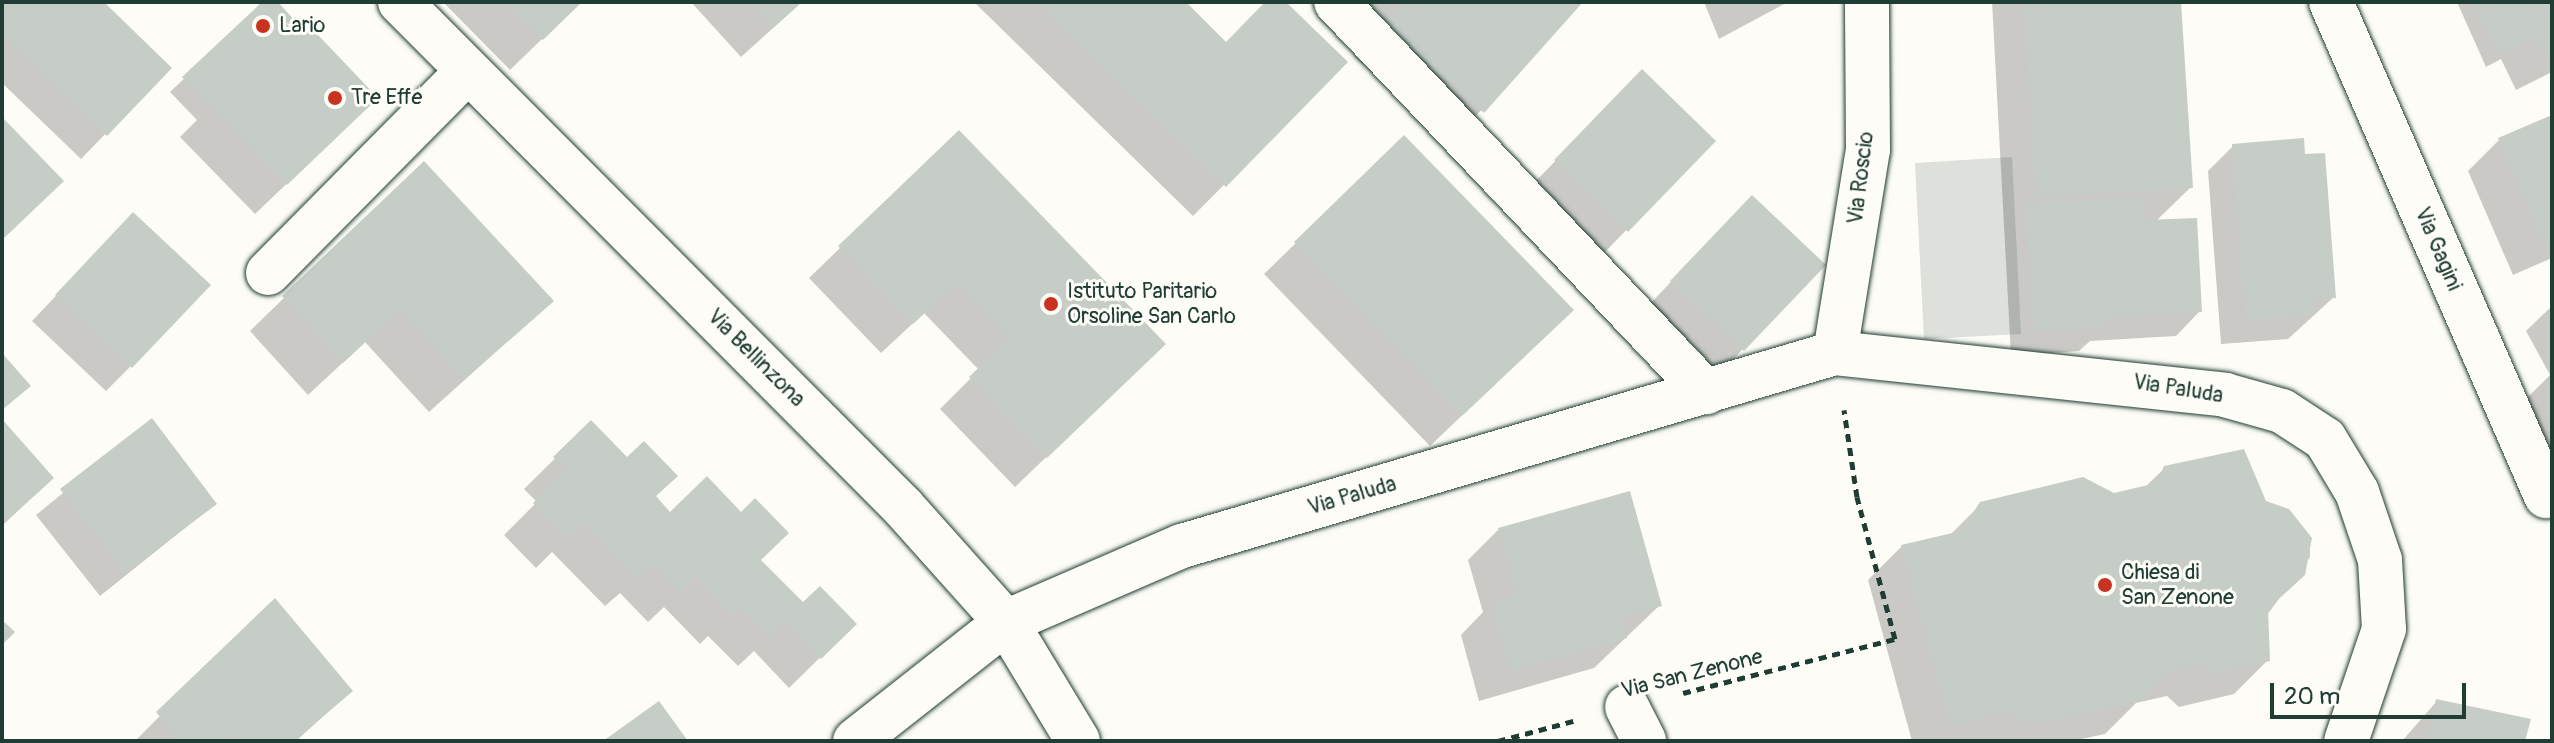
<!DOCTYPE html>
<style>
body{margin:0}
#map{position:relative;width:2554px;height:743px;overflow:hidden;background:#fdfcf7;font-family:Pangolin,sans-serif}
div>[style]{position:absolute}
.green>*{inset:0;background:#dde0db}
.shadow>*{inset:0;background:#0003}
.building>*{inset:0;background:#c6cdc7}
.path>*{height:5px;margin-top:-2.5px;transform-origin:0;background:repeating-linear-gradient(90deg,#1f3d34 0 8px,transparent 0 14px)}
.roads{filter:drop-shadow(0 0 2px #1f3d34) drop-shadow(0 0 2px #1f3d34)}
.minor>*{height:44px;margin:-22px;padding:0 22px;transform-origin:22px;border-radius:22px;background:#fdfcf7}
.major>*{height:44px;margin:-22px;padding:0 22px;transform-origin:22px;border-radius:22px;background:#fdfcf7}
.dots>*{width:22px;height:22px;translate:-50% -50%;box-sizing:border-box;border:4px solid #fdfcf7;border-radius:50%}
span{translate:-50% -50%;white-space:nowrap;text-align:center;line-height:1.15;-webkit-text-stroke:6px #fdfcf7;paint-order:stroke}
.poi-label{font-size:22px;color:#1f3d34}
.left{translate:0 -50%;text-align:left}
.street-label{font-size:22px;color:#1f3d34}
.frame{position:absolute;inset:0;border:4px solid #1f3d34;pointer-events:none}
.scale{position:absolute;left:2270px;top:683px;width:196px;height:36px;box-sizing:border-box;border:4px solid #1f3d34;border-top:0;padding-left:10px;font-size:24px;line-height:28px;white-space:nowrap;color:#1f3d34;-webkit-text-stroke:6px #fdfcf7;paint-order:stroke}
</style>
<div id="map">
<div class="green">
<i style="clip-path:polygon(2012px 157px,2021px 334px,1924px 339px,1915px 163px)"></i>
</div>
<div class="shadow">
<i style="clip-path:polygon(2px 2px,101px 2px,169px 68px,81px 159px,2px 83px)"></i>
<i style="clip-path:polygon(265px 2px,275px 2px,345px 128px,255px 214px,180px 137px,197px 120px,170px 92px)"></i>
<i style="clip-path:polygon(443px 2px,580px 2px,510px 70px)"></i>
<i style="clip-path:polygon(691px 2px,802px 2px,741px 57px)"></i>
<i style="clip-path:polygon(974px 2px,1183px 2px,1226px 44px,1268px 2px,1283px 2px,1346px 62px,1193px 216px)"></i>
<i style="clip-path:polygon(1340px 2px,1581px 2px,1451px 143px,1354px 56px,1375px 33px)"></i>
<i style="clip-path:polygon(1704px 2px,1788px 2px,1719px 39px)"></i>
<i style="clip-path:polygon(1992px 2px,2179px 2px,2191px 187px,2156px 221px,2200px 311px,2176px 336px,2090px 341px,2079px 351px,2011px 356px)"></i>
<i style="clip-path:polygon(2457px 2px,2552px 2px,2552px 72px,2516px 90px,2501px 59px,2486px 67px)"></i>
<i style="clip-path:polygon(1642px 72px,1713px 141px,1602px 255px,1531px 186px)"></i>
<i style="clip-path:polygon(2552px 117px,2552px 258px,2513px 275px,2468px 171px,2499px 140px)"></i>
<i style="clip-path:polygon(959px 133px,1132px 375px,1015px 487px,940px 409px,979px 370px,924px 313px,881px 353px,809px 278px)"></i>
<i style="clip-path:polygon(1404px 138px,1540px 341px,1430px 446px,1264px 274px)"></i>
<i style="clip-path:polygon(2233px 146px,2303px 156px,2334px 297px,2288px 339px,2221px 344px,2208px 171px)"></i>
<i style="clip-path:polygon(1727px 223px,1823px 265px,1718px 375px,1647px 307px)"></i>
<i style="clip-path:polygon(109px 240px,131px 366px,106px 391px,32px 321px)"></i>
<i style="clip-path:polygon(284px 298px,552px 301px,429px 412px,365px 342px,308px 395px,250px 331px)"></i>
<i style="clip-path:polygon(2552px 306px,2552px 457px,2525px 400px,2550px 375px,2526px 331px)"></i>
<i style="clip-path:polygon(151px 421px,215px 504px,100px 596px,36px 515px)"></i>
<i style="clip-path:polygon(2px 423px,51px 478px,2px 526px)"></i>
<i style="clip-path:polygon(591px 423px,670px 515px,758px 560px,803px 605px,854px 624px,789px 688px,754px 651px,738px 666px,708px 636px,700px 644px,664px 607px,648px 622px,620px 593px,605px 606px,552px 552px,536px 568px,504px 535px,537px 502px,524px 489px)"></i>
<i style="clip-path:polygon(2165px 468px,2264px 503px,2310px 538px,2310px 557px,2267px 615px,2268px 660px,2234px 694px,2179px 707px,2167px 696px,2136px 703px,2105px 734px,2072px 741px,1912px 741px,1868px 580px,1902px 546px,1949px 536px,1981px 504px,2113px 495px,2145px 487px)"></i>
<i style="clip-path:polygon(1499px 529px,1660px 605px,1594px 668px,1479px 701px,1461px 635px,1483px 612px,1468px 560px)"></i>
<i style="clip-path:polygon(274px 601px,351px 691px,296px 741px,135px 741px)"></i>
<i style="clip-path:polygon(2437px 701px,2523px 741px,2402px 741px)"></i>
</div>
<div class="building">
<i style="clip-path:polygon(2px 2px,104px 2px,172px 68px,107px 136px,2px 35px)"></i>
<i style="clip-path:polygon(262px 2px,278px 2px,296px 22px,301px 17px,378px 98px,287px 185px,182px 77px)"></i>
<i style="clip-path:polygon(504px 2px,582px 2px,543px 40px)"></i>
<i style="clip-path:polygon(750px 2px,802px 2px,773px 28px)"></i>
<i style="clip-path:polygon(1036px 2px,1186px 2px,1226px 42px,1265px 2px,1286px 2px,1348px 62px,1226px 187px)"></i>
<i style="clip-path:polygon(1403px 2px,1583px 2px,1484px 113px,1384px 24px)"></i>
<i style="clip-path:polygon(1747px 2px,1767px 2px,1750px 9px)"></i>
<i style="clip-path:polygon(2024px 2px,2181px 2px,2193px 188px,2036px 197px)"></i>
<i style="clip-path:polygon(2472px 2px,2552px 2px,2552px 58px,2535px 37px,2500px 55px)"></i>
<i style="clip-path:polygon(1642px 69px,1716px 141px,1628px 232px,1554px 160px)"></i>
<i style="clip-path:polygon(2552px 115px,2552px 242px,2544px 245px,2498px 138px)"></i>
<i style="clip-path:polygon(2px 117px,64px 181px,2px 240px)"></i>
<i style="clip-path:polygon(959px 130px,1166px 344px,1047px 458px,969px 377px,1009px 338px,956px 284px,913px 324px,838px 246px)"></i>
<i style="clip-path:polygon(1404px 135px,1574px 310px,1462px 416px,1294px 242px)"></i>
<i style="clip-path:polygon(2304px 138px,2305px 154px,2325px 153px,2336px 298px,2313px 299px,2315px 315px,2245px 320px,2232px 144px)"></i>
<i style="clip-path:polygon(424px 161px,554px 301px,464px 380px,400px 310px,343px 363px,282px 296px)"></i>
<i style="clip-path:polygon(1752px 195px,1826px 265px,1744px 351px,1670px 281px)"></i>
<i style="clip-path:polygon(2142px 196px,2144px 220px,2197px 218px,2202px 312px,2105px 317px,2106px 327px,2035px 332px,2025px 204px)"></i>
<i style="clip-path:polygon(133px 212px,211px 285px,132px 368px,55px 295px)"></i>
<i style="clip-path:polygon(2px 353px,31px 386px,2px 410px)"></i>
<i style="clip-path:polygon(152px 418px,217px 504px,125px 573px,60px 489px)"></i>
<i style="clip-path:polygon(2px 419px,54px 478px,9px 519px,2px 512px)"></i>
<i style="clip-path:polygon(591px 420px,627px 457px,644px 441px,678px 476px,656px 496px,670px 512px,707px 476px,741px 512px,755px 498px,789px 533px,761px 560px,803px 602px,820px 586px,857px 624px,821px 659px,786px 622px,770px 637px,740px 607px,732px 615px,696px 577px,680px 593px,652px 564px,637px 577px,584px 522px,568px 539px,533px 503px,567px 470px,553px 457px)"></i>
<i style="clip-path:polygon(2244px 449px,2266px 501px,2289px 509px,2312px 538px,2305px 575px,2268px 609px,2270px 661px,2214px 674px,2201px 663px,2166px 672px,2142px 701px,2033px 724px,2005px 711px,1950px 726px,1901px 545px,1961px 531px,1980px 502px,2083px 477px,2114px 493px,2157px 483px,2164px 466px)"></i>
<i style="clip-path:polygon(1630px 491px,1662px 606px,1621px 617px,1627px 638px,1510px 671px,1491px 602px,1517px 595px,1498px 528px)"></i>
<i style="clip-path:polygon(275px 598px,353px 691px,294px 741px,237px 741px,231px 734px,223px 741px,180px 741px,156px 712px)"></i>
<i style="clip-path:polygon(2px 620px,15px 632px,2px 645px)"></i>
<i style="clip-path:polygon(2436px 699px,2531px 719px,2525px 741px,2427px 741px)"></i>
<i style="clip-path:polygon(659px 701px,688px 741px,603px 741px)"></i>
</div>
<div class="path">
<i style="left:1683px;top:693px;width:219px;rotate:-14.3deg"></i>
<i style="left:1895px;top:639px;width:147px;rotate:-105deg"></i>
<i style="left:1857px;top:497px;width:88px;rotate:-98.5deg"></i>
<i style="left:1498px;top:741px;width:78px;rotate:-14.9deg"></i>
</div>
<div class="roads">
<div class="minor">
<i style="left:1336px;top:2px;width:538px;rotate:46.51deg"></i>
<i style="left:2331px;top:2px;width:539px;rotate:66.48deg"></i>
<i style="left:268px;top:273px;width:283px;rotate:-45.3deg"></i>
<i style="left:1835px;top:353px;width:206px;rotate:-80.8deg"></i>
<i style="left:1868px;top:150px;width:148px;rotate:-90.4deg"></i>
<i style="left:1627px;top:707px;width:38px;rotate:63deg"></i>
<i style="left:855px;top:741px;width:192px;rotate:-38.2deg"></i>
<i style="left:1006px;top:622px;width:192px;rotate:-23.4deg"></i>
<i style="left:1182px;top:546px;width:681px;rotate:-16.47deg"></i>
<i style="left:1835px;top:353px;width:392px;rotate:6.1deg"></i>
<i style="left:2225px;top:395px;width:59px;rotate:15.7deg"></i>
<i style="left:2282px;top:411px;width:51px;rotate:33.1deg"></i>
<i style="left:2325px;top:439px;width:62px;rotate:58.9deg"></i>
<i style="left:2357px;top:492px;width:72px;rotate:71.3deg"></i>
<i style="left:2380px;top:560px;width:69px;rotate:86.7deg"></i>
<i style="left:2384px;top:629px;width:118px;rotate:108.7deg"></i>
</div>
<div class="major">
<i style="left:400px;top:2px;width:713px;rotate:45.11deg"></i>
<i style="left:903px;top:507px;width:154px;rotate:48.2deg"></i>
<i style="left:1006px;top:622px;width:139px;rotate:58.8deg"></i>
</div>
</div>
<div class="dots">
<i style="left:263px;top:26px;background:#c8321e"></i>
<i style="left:335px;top:98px;background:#c8321e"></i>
<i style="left:1051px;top:304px;background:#c8321e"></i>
<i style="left:2105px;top:585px;background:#c8321e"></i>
</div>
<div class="poi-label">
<span class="left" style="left:279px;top:26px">Lario</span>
<span class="left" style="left:351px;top:98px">Tre Effe</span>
<span class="left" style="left:1067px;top:304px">Istituto Paritario<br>Orsoline San Carlo</span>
<span class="left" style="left:2121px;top:585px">Chiesa di<br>San Zenone</span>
</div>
<div class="street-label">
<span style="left:1861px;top:178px;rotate:-83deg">Via Roscio</span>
<span style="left:2438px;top:249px;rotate:67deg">Via Gagini</span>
<span style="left:756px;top:358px;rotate:45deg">Via Bellinzona</span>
<span style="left:2178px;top:389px;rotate:9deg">Via Paluda</span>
<span style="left:1352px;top:496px;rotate:-16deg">Via Paluda</span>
<span style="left:1692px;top:674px;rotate:-14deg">Via San Zenone</span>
</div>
<div class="frame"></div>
<div class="scale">20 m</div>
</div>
